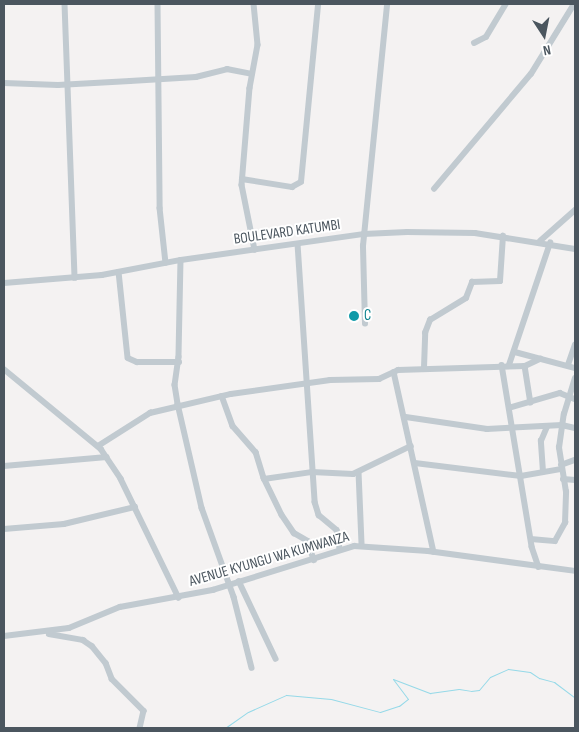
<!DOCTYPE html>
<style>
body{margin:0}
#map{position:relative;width:579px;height:732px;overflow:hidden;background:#f4f2f2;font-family:"Sofia Sans Condensed",sans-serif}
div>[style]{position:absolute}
.stream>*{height:1px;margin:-0.5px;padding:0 0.5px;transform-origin:0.5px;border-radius:0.5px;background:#95d9e8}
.minor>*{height:5.5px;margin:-2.75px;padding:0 2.75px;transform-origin:2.75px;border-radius:2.75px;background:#c1cad0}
.dots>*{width:14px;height:14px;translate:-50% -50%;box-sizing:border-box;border:2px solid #fff;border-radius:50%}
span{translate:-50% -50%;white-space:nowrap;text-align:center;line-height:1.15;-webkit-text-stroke:4px #fff;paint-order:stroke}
.street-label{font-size:15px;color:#4b565f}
.culture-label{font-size:15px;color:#0d838f}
.left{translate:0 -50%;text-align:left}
.frame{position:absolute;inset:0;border:5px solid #4b565f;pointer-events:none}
.north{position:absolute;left:519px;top:10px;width:50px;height:50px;-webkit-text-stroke:4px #fff;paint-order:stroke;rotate:169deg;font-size:14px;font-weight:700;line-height:20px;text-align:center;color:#4b565f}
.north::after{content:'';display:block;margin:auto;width:18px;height:22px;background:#4b565f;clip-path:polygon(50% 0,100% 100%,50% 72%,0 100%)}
</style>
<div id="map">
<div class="stream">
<i style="left:225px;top:728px;width:28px;rotate:-35deg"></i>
<i style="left:248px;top:712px;width:42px;rotate:-24.1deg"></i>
<i style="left:286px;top:695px;width:45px;rotate:5.1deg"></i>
<i style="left:331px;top:699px;width:51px;rotate:14.9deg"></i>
<i style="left:380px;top:712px;width:20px;rotate:-18deg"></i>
<i style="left:399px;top:706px;width:11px;rotate:-38deg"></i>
<i style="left:408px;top:699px;width:25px;rotate:-127deg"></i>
<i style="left:393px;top:679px;width:40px;rotate:21deg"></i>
<i style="left:430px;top:693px;width:29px;rotate:-8deg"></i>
<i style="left:459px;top:689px;width:12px;rotate:9deg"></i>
<i style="left:471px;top:691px;width:8px;rotate:-7deg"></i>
<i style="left:479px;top:690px;width:17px;rotate:-50deg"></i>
<i style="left:490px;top:677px;width:20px;rotate:-24deg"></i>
<i style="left:508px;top:669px;width:22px;rotate:8deg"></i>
<i style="left:530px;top:672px;width:11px;rotate:34deg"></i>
<i style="left:539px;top:678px;width:16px;rotate:15deg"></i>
<i style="left:554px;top:682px;width:26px;rotate:37deg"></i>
</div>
<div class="minor">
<i style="left:65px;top:4px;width:274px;rotate:87.9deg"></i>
<i style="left:158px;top:4px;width:204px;rotate:89.4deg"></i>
<i style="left:160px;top:208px;width:55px;rotate:83.8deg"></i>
<i style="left:254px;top:4px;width:41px;rotate:84.4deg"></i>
<i style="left:258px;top:45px;width:44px;rotate:100.5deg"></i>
<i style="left:250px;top:88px;width:97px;rotate:94.7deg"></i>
<i style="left:242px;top:185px;width:66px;rotate:78.7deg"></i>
<i style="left:474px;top:43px;width:13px;rotate:-27deg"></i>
<i style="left:486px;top:37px;width:39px;rotate:-59deg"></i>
<i style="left:4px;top:83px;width:54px;rotate:2.1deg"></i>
<i style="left:58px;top:85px;width:72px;rotate:-3.2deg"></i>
<i style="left:130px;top:81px;width:66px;rotate:-3.5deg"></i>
<i style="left:196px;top:77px;width:32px;rotate:-14deg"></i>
<i style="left:227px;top:69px;width:25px;rotate:11deg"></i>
<i style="left:242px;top:179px;width:51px;rotate:9.1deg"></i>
<i style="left:292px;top:187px;width:10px;rotate:-29deg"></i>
<i style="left:301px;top:182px;width:179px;rotate:-84.5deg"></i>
<i style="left:434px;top:189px;width:150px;rotate:-49.9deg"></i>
<i style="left:531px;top:74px;width:82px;rotate:-58.4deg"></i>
<i style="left:540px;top:241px;width:47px;rotate:-41.5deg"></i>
<i style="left:298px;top:244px;width:259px;rotate:86.2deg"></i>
<i style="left:315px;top:502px;width:14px;rotate:73deg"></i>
<i style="left:319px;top:515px;width:23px;rotate:40deg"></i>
<i style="left:337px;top:530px;width:20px;rotate:81deg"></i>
<i style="left:181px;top:260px;width:97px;rotate:91.2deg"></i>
<i style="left:179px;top:357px;width:28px;rotate:98deg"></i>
<i style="left:175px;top:385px;width:19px;rotate:81deg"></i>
<i style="left:178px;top:404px;width:107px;rotate:77deg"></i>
<i style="left:202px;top:508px;width:95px;rotate:70.2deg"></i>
<i style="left:234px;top:597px;width:73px;rotate:75.8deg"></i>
<i style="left:119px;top:272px;width:86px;rotate:84deg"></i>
<i style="left:128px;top:358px;width:10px;rotate:24deg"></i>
<i style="left:137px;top:362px;width:42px"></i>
<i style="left:4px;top:283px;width:98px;rotate:-4.7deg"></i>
<i style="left:102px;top:275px;width:80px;rotate:-10.8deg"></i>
<i style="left:181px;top:260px;width:185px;rotate:-8.1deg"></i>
<i style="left:364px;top:234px;width:43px;rotate:-2.7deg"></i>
<i style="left:407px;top:232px;width:68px;rotate:0.8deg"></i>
<i style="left:475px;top:233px;width:101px;rotate:9.1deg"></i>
<i style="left:365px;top:324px;width:78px;rotate:-91.5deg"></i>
<i style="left:363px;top:246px;width:243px;rotate:-84.3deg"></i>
<i style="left:515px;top:352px;width:62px;rotate:14.9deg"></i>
<i style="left:502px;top:365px;width:184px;rotate:80.6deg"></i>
<i style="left:532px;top:547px;width:21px;rotate:71deg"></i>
<i style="left:509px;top:365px;width:129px;rotate:-71.4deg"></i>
<i style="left:568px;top:365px;width:21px;rotate:-71deg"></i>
<i style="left:525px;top:366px;width:37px;rotate:81deg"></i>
<i style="left:424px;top:368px;width:35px;rotate:-88deg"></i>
<i style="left:425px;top:333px;width:14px;rotate:-69deg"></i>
<i style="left:430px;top:320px;width:42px;rotate:-31.4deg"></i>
<i style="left:466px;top:298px;width:17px;rotate:-69deg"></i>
<i style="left:472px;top:282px;width:28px;rotate:-2deg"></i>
<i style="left:500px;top:281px;width:45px;rotate:-86.2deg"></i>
<i style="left:4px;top:369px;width:126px;rotate:39.5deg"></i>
<i style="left:101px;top:449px;width:36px;rotate:56deg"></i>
<i style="left:121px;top:479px;width:132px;rotate:64deg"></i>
<i style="left:394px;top:372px;width:184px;rotate:77.5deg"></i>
<i style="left:222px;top:396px;width:32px;rotate:70deg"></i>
<i style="left:233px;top:426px;width:35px;rotate:49deg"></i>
<i style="left:256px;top:452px;width:27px;rotate:73deg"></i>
<i style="left:264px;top:478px;width:41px;rotate:64.1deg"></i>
<i style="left:282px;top:515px;width:22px;rotate:56deg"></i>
<i style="left:294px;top:533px;width:16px;rotate:30deg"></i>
<i style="left:308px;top:541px;width:20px;rotate:72deg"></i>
<i style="left:509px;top:408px;width:53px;rotate:-16.4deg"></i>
<i style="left:560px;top:393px;width:16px;rotate:22deg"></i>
<i style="left:406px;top:417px;width:82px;rotate:8.4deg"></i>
<i style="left:487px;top:429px;width:75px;rotate:-3.1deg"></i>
<i style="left:562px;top:425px;width:13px;rotate:13deg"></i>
<i style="left:98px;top:446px;width:62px;rotate:-32.4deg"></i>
<i style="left:150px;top:413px;width:83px;rotate:-13.2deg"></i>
<i style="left:231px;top:394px;width:100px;rotate:-8deg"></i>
<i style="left:330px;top:380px;width:49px;rotate:-1.2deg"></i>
<i style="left:379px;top:379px;width:21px;rotate:-25deg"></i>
<i style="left:398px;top:370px;width:127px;rotate:-1.8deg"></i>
<i style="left:525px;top:366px;width:17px;rotate:-25deg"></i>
<i style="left:415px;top:463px;width:107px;rotate:7deg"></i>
<i style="left:521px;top:476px;width:41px;rotate:-9.9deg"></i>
<i style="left:561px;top:465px;width:15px;rotate:-20deg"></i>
<i style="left:4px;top:466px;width:103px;rotate:-5deg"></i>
<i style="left:359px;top:472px;width:73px;rotate:87.6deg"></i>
<i style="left:543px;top:472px;width:31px;rotate:-94deg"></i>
<i style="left:541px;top:441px;width:15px;rotate:-67deg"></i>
<i style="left:264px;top:479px;width:49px;rotate:-8.3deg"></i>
<i style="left:312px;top:472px;width:41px;rotate:2.8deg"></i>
<i style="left:353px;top:474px;width:64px;rotate:-25.8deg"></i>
<i style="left:563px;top:479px;width:12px;rotate:5deg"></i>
<i style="left:4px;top:529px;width:60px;rotate:-4.8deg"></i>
<i style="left:64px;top:524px;width:73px;rotate:-13.5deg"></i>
<i style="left:531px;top:539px;width:24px;rotate:5deg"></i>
<i style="left:555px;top:541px;width:21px;rotate:-61deg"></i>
<i style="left:565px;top:523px;width:31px;rotate:-88deg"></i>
<i style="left:566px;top:492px;width:45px;rotate:-99deg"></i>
<i style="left:559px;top:448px;width:34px;rotate:-82deg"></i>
<i style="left:564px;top:414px;width:37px;rotate:-73deg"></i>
<i style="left:239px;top:581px;width:86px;rotate:64.6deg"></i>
<i style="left:49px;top:634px;width:35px;rotate:10deg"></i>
<i style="left:83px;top:640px;width:11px;rotate:34deg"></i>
<i style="left:92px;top:646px;width:22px;rotate:51deg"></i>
<i style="left:106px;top:663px;width:17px;rotate:69deg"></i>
<i style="left:112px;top:679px;width:45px;rotate:45deg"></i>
<i style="left:144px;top:711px;width:17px;rotate:103deg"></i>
<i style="left:4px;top:636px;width:65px;rotate:-7deg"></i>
<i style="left:69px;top:628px;width:55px;rotate:-22.4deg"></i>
<i style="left:120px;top:607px;width:95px;rotate:-10.4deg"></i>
<i style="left:213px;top:590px;width:148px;rotate:-17.3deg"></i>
<i style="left:354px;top:546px;width:74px;rotate:3.9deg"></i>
<i style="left:428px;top:551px;width:148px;rotate:7.7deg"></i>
</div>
<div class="dots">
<i style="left:354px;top:316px;background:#0f9aa8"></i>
</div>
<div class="street-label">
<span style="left:287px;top:232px;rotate:-8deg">BOULEVARD KATUMBI</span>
<span style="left:269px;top:559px;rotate:-16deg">AVENUE KYUNGU WA KUMWANZA</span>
</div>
<div class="culture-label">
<span class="left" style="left:364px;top:316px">C</span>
</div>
<div class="frame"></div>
<div class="north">N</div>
</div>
